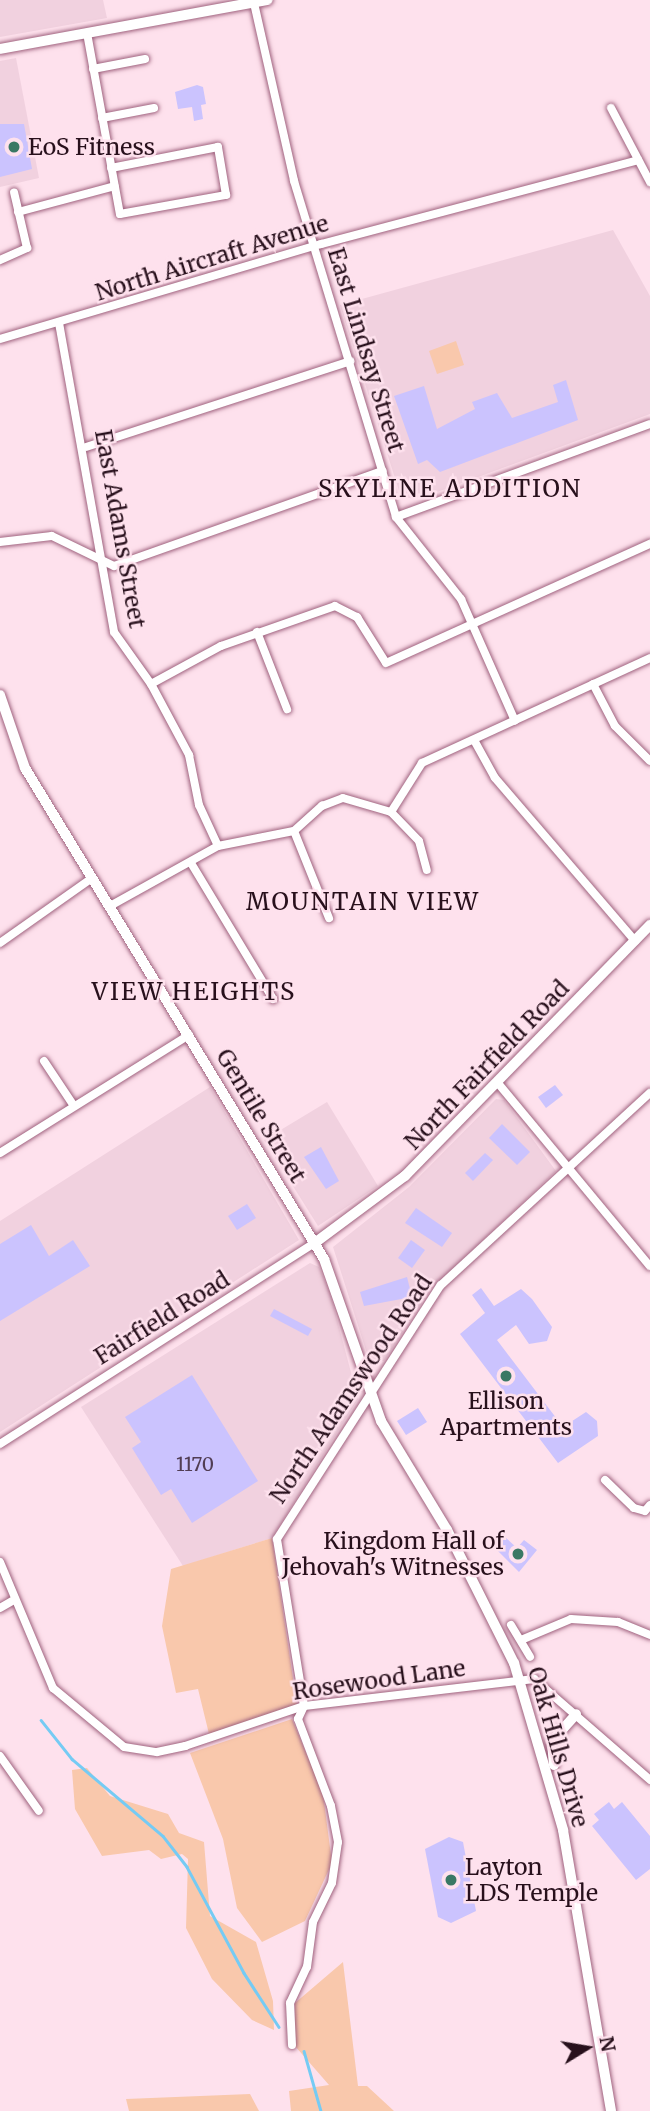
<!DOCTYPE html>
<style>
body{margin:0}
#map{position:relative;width:650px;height:2111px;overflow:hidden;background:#fee1ed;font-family:Merriweather,serif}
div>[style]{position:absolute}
.built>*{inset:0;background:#f1d1df}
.green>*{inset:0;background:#f9c8ac}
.stream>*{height:2.5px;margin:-1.25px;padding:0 1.25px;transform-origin:1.25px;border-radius:1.25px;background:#75cbf4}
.building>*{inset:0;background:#cbc3fe}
.roads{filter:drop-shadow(0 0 2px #9f627e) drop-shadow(0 0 2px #9f627e)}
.minor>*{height:8px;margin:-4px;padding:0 4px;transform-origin:4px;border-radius:4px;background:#fff}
.major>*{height:10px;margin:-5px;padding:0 5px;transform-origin:5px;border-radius:5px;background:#fff}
.dots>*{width:19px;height:19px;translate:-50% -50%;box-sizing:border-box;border:4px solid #fee1ed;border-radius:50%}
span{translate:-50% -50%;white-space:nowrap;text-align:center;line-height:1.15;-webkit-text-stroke:5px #fee1ed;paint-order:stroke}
.number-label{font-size:19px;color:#513d54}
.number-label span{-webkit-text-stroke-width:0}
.poi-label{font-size:23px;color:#28101c}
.left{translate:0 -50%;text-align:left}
.right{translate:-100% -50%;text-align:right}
.street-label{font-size:23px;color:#28101c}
.neighbourhood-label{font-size:24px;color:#28101c;letter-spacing:2px}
.north{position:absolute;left:552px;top:2013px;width:70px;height:70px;-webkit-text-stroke:5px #fee1ed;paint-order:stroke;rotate:79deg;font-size:19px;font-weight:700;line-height:28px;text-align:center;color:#28101c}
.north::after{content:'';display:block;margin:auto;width:24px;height:32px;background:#28101c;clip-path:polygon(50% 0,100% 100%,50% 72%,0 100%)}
</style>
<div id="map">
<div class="built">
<i style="clip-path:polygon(0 0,103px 0,107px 18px,0 37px)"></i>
<i style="clip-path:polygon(16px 58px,39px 178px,0 187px,0 61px)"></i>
<i style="clip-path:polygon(613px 230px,650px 296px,650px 414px,418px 499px,401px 497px,340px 305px)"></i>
<i style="clip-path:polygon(210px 1087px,299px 1240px,0 1432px,0 1221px)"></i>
<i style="clip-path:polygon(496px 1099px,504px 1100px,556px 1171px,430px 1290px,384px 1361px,370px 1363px,333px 1247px,409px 1187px)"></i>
<i style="clip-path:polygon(327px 1102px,378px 1186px,318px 1226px,264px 1140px)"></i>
<i style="clip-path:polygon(310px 1263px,319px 1267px,330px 1293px,358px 1399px,272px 1538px,183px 1566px,81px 1407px)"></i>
</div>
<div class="green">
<i style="clip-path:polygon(456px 341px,464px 365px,437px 374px,429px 351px)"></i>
<i style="clip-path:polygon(272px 1538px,297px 1705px,209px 1734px,198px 1689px,176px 1693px,162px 1626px,171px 1569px)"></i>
<i style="clip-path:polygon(292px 1719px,323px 1794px,332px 1863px,305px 1921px,262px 1942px,237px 1908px,223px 1839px,190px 1753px)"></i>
<i style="clip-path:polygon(87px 1768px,110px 1796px,168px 1814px,179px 1833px,204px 1842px,210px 1916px,256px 1942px,273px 2001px,274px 2030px,252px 2020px,212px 1979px,186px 1928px,188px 1859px,182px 1854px,161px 1859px,149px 1850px,102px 1856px,75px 1809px,72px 1770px)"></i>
<i style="clip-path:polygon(343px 1962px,358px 2086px,367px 2086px,394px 2111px,291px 2111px,289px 2091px,329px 2085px,295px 2046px,295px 2003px)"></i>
<i style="clip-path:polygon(250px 2094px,259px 2111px,129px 2111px,126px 2099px)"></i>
</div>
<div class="stream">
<i style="left:41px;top:1720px;width:50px;rotate:51.5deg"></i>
<i style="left:72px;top:1759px;width:119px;rotate:40.2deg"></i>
<i style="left:163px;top:1836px;width:39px;rotate:52deg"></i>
<i style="left:187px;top:1867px;width:120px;rotate:61.7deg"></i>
<i style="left:244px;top:1973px;width:64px;rotate:57.1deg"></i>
<i style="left:304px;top:2051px;width:62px;rotate:74.2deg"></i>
</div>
<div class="building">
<i style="clip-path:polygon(197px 85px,203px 87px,206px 104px,201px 105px,203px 119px,194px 121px,192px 107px,178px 109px,175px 92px)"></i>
<i style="clip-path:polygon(0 124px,24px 124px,32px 169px,0 177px)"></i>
<i style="clip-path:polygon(566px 380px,578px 420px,440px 472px,427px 460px,418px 464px,394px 396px,424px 386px,437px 429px,475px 409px,472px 402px,497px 393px,512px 418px,558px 402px,553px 385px)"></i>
<i style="clip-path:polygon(555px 1085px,563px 1095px,546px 1108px,538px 1097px)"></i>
<i style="clip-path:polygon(502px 1124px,530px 1152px,517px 1165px,489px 1138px)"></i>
<i style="clip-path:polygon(321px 1147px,339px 1181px,326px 1189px,304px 1157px)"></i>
<i style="clip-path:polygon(485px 1153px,493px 1160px,473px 1181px,465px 1173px)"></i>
<i style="clip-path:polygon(247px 1204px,256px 1218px,237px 1230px,228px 1216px)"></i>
<i style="clip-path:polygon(416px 1208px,452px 1233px,442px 1247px,405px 1223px)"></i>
<i style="clip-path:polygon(31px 1225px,49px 1256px,73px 1240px,90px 1266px,0 1321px,0 1244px)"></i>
<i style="clip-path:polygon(411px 1240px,425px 1250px,412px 1268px,398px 1258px)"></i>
<i style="clip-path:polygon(407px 1277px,412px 1297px,364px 1306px,360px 1292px)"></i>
<i style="clip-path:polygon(481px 1288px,494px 1306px,521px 1289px,532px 1299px,552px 1327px,547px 1341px,529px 1344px,516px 1325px,497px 1340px,563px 1427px,586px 1412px,597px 1421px,598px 1436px,558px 1463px,460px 1334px,485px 1313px,472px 1295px)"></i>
<i style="clip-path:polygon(274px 1309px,312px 1329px,308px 1336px,270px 1316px)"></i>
<i style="clip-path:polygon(192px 1375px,258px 1481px,192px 1523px,171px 1489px,161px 1495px,132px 1448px,141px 1442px,125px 1417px)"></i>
<i style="clip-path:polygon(418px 1408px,427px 1422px,406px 1435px,397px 1421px)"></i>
<i style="clip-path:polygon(505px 1537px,517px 1548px,524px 1540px,537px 1550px,519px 1572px,495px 1548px)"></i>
<i style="clip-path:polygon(609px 1802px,614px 1809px,622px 1802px,650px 1836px,650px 1869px,636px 1880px,592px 1826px,599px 1820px,594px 1814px)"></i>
<i style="clip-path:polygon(449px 1837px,463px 1842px,476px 1911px,451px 1923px,438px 1917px,425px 1849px)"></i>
</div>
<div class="roads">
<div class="minor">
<i style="left:254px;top:3px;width:182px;rotate:77.3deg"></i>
<i style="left:294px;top:181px;width:351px;rotate:73.1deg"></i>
<i style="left:396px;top:517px;width:105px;rotate:51.6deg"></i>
<i style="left:461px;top:599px;width:133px;rotate:66.1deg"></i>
<i style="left:87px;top:33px;width:184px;rotate:79.7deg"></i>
<i style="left:120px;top:214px;width:108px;rotate:-10.2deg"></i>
<i style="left:226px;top:195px;width:49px;rotate:-99.5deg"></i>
<i style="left:218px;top:147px;width:109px;rotate:168.9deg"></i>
<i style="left:93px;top:69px;width:53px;rotate:-10.9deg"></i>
<i style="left:611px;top:108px;width:84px;rotate:62.2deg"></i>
<i style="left:102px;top:118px;width:53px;rotate:-10.9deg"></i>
<i style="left:18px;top:212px;width:100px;rotate:-15deg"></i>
<i style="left:0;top:260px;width:30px;rotate:-24deg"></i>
<i style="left:27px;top:248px;width:57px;rotate:-103.1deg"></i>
<i style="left:59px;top:323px;width:314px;rotate:79.9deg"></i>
<i style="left:114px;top:632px;width:64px;rotate:54.6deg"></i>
<i style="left:151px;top:684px;width:81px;rotate:61.8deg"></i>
<i style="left:189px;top:755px;width:51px;rotate:78.7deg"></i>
<i style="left:199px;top:805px;width:45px;rotate:65.1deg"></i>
<i style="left:0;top:339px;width:335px;rotate:-16.5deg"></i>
<i style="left:321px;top:244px;width:328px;rotate:-14.8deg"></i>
<i style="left:86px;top:447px;width:278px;rotate:-18deg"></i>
<i style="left:396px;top:517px;width:270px;rotate:-20.1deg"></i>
<i style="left:0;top:542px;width:52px;rotate:-6.6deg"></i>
<i style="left:52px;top:536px;width:69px;rotate:25.8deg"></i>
<i style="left:114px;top:566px;width:285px;rotate:-19.5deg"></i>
<i style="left:257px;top:632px;width:83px;rotate:68.7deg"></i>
<i style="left:151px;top:684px;width:80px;rotate:-28.5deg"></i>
<i style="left:221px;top:646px;width:121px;rotate:-19.3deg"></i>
<i style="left:335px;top:606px;width:25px;rotate:27deg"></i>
<i style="left:357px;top:617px;width:54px;rotate:57.8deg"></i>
<i style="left:386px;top:663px;width:290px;rotate:-24.3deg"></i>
<i style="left:593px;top:684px;width:47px;rotate:62.4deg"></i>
<i style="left:615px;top:726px;width:49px;rotate:45deg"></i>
<i style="left:474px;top:740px;width:43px;rotate:61.1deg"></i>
<i style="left:495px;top:778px;width:215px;rotate:49.3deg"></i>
<i style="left:391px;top:812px;width:58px;rotate:-57.7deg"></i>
<i style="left:422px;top:763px;width:251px;rotate:-24.7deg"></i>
<i style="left:294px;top:831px;width:94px;rotate:68.1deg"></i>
<i style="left:191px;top:863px;width:159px;rotate:58.9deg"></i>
<i style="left:110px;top:906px;width:124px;rotate:-29.1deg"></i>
<i style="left:218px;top:846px;width:77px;rotate:-11.2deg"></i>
<i style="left:294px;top:831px;width:38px;rotate:-42deg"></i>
<i style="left:322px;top:806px;width:22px;rotate:-21deg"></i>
<i style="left:343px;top:798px;width:50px;rotate:16.3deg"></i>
<i style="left:391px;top:812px;width:40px;rotate:46deg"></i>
<i style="left:419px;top:841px;width:30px;rotate:75deg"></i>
<i style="left:0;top:943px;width:113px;rotate:-35.2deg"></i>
<i style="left:44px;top:1061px;width:54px;rotate:56.3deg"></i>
<i style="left:497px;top:1082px;width:239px;rotate:50.3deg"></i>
<i style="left:0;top:1153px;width:223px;rotate:-32deg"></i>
<i style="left:0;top:1444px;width:375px;rotate:-32.6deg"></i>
<i style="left:605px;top:1480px;width:40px;rotate:44deg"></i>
<i style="left:634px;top:1508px;width:11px;rotate:15deg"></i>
<i style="left:645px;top:1511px;width:8px;rotate:-50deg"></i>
<i style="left:0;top:1562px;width:137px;rotate:67.2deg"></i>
<i style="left:53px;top:1688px;width:92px;rotate:39.7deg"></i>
<i style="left:124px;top:1747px;width:33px;rotate:9deg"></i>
<i style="left:157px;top:1752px;width:29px;rotate:-12deg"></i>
<i style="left:185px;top:1746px;width:126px;rotate:-18.6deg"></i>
<i style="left:304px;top:1706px;width:232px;rotate:-6.7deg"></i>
<i style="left:534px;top:1679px;width:154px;rotate:41deg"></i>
<i style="left:0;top:1608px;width:14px;rotate:-30deg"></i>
<i style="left:511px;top:1625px;width:37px;rotate:59deg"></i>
<i style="left:521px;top:1640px;width:54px;rotate:-22.8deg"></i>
<i style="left:571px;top:1619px;width:47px;rotate:3.7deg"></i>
<i style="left:618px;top:1622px;width:35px;rotate:22deg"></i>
<i style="left:0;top:1756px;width:67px;rotate:54.7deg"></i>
<i style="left:292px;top:2045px;width:42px;rotate:-92.7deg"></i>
<i style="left:290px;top:2003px;width:40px;rotate:-65deg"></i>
<i style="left:307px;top:1967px;width:45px;rotate:-82.4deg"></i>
<i style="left:313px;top:1922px;width:43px;rotate:-64deg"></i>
<i style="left:332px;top:1883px;width:41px;rotate:-81.7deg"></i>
<i style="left:338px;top:1842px;width:37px;rotate:-101deg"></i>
<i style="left:331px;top:1806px;width:93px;rotate:-110.8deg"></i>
<i style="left:298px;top:1719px;width:14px;rotate:-65deg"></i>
<i style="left:304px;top:1706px;width:169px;rotate:-99.2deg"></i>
<i style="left:277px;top:1539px;width:302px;rotate:-57.2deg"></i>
<i style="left:441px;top:1285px;width:284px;rotate:-42.6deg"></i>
</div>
<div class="major">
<i style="left:0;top:49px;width:272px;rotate:-10.4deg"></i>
<i style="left:0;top:695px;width:77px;rotate:71.1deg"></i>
<i style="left:25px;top:768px;width:575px;rotate:58.66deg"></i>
<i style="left:324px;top:1259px;width:172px;rotate:70.6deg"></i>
<i style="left:381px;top:1421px;width:127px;rotate:58.8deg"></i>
<i style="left:447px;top:1530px;width:149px;rotate:63.3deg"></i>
<i style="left:514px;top:1663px;width:174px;rotate:73.6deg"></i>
<i style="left:563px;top:1830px;width:285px;rotate:80.3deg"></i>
<i style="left:316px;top:1242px;width:111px;rotate:-36.6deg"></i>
<i style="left:405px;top:1176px;width:351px;rotate:-45.7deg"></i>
<i style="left:554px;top:1765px;width:24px;rotate:-95deg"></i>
<i style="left:552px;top:1741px;width:36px;rotate:-48deg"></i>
</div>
</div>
<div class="dots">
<i style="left:14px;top:147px;background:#3a7864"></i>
<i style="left:506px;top:1376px;background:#3a7864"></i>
<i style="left:518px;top:1554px;background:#3a7864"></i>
<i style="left:451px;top:1880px;background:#3a7864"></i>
</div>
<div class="number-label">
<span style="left:195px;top:1465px">1170</span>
</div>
<div class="poi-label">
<span class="left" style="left:28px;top:147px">EoS Fitness</span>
<span style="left:506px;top:1414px">Ellison<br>Apartments</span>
<span class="right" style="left:504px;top:1554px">Kingdom Hall of<br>Jehovah's Witnesses</span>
<span class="left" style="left:465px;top:1880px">Layton<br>LDS Temple</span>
</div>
<div class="street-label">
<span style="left:212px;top:258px;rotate:-17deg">North Aircraft Avenue</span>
<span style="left:366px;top:350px;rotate:73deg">East Lindsay Street</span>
<span style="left:120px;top:529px;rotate:80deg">East Adams Street</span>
<span style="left:487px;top:1065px;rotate:-46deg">North Fairfield Road</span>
<span style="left:261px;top:1116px;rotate:59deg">Gentile Street</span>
<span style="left:162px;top:1318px;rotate:-32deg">Fairfield Road</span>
<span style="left:351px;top:1389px;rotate:-56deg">North Adamswood Road</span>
<span style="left:379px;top:1680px;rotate:-8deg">Rosewood Lane</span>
<span style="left:558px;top:1747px;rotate:74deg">Oak Hills Drive</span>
</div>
<div class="neighbourhood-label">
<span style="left:450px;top:489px">SKYLINE ADDITION</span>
<span style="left:363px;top:902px">MOUNTAIN VIEW</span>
<span style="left:194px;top:992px">VIEW HEIGHTS</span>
</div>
<div class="north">N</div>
</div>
